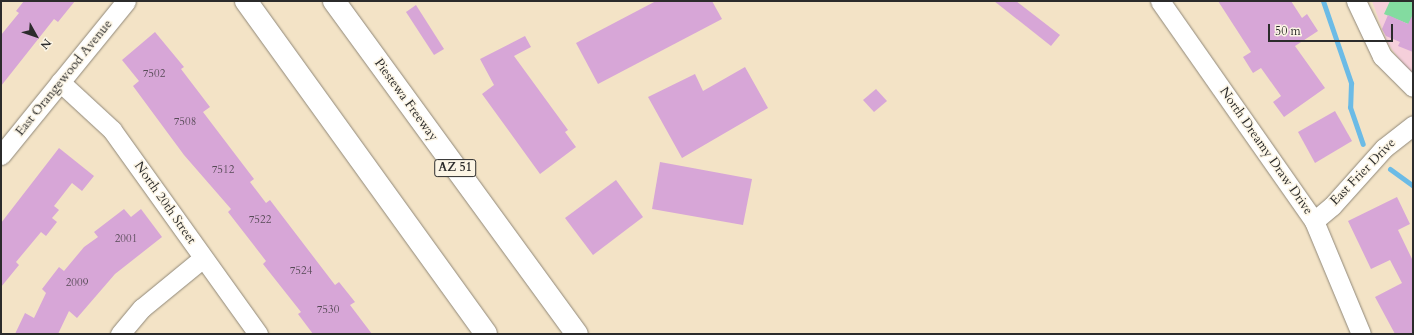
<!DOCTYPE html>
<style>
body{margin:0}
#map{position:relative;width:1414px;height:335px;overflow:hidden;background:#f3e3c6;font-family:Cardo,serif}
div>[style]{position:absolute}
.built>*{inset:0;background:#f5cfda}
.green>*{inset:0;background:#83dba0}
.stream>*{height:5px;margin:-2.5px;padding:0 2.5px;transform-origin:2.5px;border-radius:2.5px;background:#6bbbe6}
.building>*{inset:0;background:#d7a6d7}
.roads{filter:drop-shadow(0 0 1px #8f8778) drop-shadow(0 0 1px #8f8778)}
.minor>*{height:19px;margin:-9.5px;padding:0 9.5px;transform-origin:9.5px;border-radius:9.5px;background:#fff}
.motorway>*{height:22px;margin:-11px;padding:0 11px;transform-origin:11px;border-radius:11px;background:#fff}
span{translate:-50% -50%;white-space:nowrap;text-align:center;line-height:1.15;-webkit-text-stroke:3px #fcf5e5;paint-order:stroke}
.number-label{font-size:11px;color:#564a56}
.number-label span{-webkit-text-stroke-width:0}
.shield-label span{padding:1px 3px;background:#fcf5e5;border:1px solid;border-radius:3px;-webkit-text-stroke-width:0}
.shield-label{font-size:12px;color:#2b2b2b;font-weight:700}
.street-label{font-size:13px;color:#2b2b2b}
.frame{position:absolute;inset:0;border:2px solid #2b2b2b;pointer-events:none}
.north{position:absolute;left:16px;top:16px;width:40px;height:40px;-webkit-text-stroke:3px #fcf5e5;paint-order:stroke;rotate:130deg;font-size:11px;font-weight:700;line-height:16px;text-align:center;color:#2b2b2b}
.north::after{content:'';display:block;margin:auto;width:14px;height:18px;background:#2b2b2b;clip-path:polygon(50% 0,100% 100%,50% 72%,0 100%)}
.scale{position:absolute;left:1268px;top:24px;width:125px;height:18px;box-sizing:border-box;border:2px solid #2b2b2b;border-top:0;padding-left:5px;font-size:12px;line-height:14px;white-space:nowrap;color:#2b2b2b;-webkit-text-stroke:3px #fcf5e5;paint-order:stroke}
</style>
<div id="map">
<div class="built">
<i style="clip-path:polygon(1372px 1px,1413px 1px,1413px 74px,1405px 68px,1387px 42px)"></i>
</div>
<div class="green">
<i style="clip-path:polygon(1390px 1px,1413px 1px,1413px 26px,1384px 14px)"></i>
</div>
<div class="stream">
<i style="left:1323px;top:1px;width:87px;rotate:71.1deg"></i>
<i style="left:1351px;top:83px;width:24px;rotate:92deg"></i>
<i style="left:1350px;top:107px;width:39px;rotate:71deg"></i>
<i style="left:1390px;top:169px;width:29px;rotate:36deg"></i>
</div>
<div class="building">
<i style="clip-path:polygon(24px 1px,75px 1px,58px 22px,54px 19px,1px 86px,1px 35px,19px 13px,16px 11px)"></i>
<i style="clip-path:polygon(656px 1px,712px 1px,722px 19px,598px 84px,576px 43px)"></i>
<i style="clip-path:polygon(994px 1px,1016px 1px,1060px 35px,1051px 46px)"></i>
<i style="clip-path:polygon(1218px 1px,1291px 1px,1302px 18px,1307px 14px,1318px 31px,1295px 46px,1325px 88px,1284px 117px,1273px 102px,1281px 96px,1261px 68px,1253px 73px,1243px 57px,1251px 52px)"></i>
<i style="clip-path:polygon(416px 5px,444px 49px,434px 55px,406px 12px)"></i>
<i style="clip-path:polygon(1413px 14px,1413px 52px,1398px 46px,1400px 42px,1386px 36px,1382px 29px,1388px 15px,1408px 24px)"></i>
<i style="clip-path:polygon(155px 32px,184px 67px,181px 69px,210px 107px,203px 112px,254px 179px,250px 182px,266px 203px,270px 200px,335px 285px,339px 282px,355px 302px,350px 305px,372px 334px,313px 334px,298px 314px,301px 312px,263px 264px,266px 261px,228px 212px,231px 209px,184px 155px,133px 86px,139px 81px,122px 60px)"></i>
<i style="clip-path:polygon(525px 36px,531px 47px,514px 56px,568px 130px,565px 132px,576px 147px,540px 174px,482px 94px,494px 85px,480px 59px)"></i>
<i style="clip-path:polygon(745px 67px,768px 108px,682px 158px,648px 97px,695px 74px,703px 91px)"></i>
<i style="clip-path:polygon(876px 89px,887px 101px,874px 112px,863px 100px)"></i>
<i style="clip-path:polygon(1335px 111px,1352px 141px,1315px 163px,1298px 132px)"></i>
<i style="clip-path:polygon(59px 148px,94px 176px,82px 191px,72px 183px,54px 206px,59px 210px,52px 218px,57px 222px,46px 236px,41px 232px,16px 262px,19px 265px,1px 287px,1px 223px)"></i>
<i style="clip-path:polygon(660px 162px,752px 179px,743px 225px,652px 209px)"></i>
<i style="clip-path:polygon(616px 180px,643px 217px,593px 255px,565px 218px)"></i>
<i style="clip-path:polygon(1397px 197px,1410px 224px,1398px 230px,1413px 261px,1413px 334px,1395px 334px,1375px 297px,1402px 283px,1390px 260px,1371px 269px,1348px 221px)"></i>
<i style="clip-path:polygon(124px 209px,131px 217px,141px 209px,162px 237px,115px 274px,77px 318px,69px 311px,58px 334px,15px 334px,25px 313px,34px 318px,46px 293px,42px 289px,59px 267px,64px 271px,84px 247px,98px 237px,94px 232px)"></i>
</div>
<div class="roads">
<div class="minor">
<i style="left:1160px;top:1px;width:269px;rotate:55deg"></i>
<i style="left:1314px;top:221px;width:122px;rotate:67.4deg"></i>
<i style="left:1356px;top:1px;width:61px;rotate:64.7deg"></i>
<i style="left:1382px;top:56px;width:44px;rotate:45deg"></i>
<i style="left:60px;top:82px;width:71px;rotate:42.7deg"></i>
<i style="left:112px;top:130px;width:251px;rotate:54.4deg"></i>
<i style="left:1px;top:155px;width:198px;rotate:-50.9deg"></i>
<i style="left:1314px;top:221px;width:23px;rotate:-40deg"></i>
<i style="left:1332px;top:206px;width:78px;rotate:-48.1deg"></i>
<i style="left:1384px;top:148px;width:37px;rotate:-38deg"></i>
<i style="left:120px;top:334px;width:34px;rotate:-50deg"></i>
<i style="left:142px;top:308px;width:79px;rotate:-39.3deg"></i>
</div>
<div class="motorway">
<i style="left:246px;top:1px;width:410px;rotate:54.2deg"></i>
<i style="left:334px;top:1px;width:412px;rotate:53.9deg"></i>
</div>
</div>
<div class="number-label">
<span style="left:154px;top:74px">7502</span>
<span style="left:185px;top:122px">7508</span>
<span style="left:223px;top:170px">7512</span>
<span style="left:260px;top:220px">7522</span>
<span style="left:126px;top:239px">2001</span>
<span style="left:301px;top:271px">7524</span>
<span style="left:77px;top:283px">2009</span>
<span style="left:328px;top:310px">7530</span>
</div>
<div class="shield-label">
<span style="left:455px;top:168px">AZ 51</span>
</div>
<div class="street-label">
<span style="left:64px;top:78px;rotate:-51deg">East Orangewood Avenue</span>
<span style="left:406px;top:100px;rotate:54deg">Piestewa Freeway</span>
<span style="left:1266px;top:151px;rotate:55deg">North Dreamy Draw Drive</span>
<span style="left:1363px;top:172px;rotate:-46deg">East Frier Drive</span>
<span style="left:165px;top:203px;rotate:55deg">North 20th Street</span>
</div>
<div class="frame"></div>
<div class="north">N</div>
<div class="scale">50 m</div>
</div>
